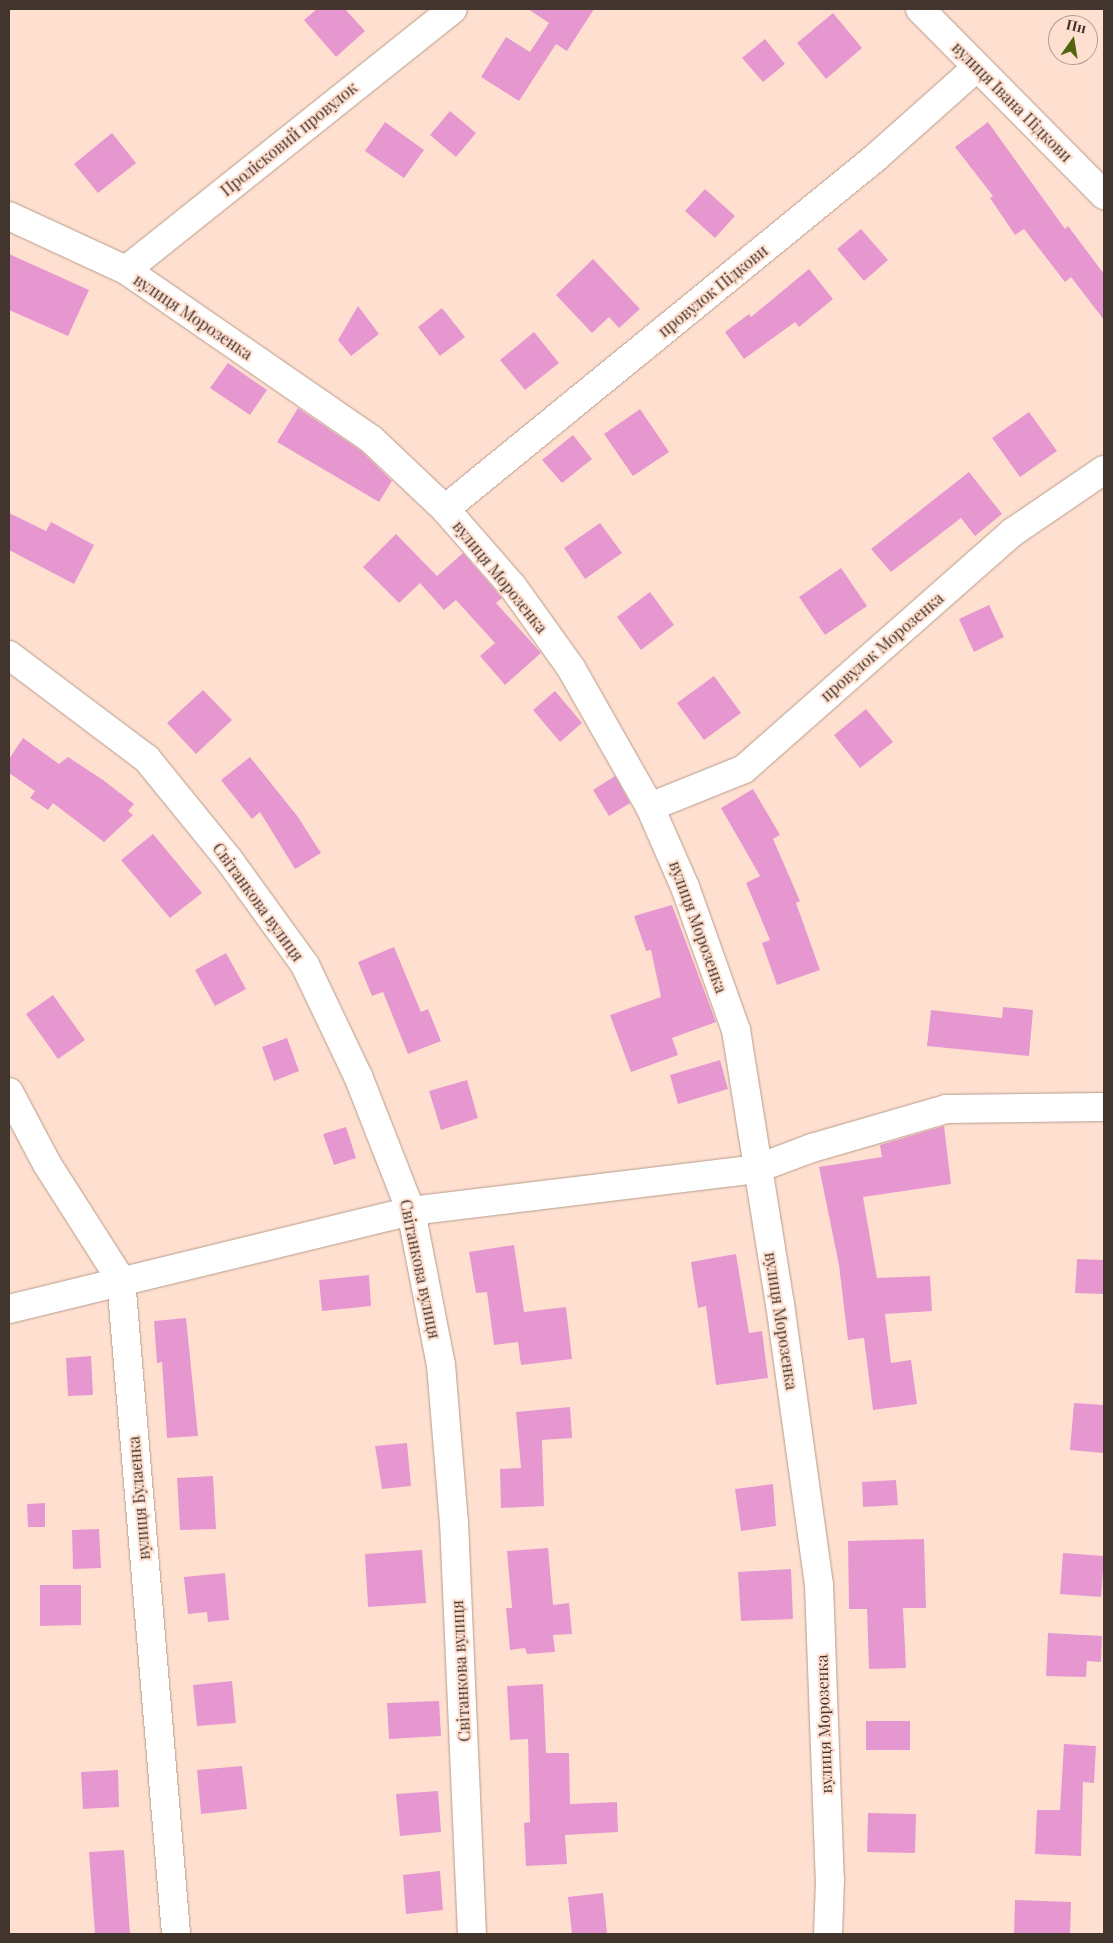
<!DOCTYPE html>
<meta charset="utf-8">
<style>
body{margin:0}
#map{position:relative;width:1113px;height:1943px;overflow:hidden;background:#ffe0d0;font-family:"Playfair Display",serif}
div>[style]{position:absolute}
.building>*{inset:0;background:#e797d0}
.roads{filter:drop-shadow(0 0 1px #b79b8b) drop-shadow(0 0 1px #b79b8b)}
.minor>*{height:28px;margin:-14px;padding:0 14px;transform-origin:14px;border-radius:14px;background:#fff}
span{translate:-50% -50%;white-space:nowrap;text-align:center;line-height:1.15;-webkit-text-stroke:4px #ffe0d0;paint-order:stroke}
.street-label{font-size:16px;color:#41352e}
.frame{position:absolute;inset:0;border:10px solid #41352e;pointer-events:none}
.north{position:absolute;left:1048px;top:15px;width:50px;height:50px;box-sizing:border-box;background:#ffe0d0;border:1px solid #b39c8f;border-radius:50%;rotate:13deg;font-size:14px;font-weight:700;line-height:20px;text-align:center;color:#41352e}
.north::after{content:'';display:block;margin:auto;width:18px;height:22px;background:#50640e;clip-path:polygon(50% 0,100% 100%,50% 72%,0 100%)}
</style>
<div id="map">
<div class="building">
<i style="clip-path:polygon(317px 9px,345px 9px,365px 31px,336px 57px,304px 20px)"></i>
<i style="clip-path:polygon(528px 9px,594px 9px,567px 51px,556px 44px,519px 101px,481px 77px,506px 37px,530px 52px,549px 23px)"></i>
<i style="clip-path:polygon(833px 13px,862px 48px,826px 79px,797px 43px)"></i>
<i style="clip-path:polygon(765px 39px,785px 64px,763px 82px,742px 58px)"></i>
<i style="clip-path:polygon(450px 111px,476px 133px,456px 157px,430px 135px)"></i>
<i style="clip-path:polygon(385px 122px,424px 150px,404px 178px,365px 151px)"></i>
<i style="clip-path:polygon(988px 122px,1065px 229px,1068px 226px,1104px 274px,1104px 320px,1071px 277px,1065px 282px,1024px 229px,1015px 235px,990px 198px,993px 196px,955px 147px)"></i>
<i style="clip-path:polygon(112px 133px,136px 163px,98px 193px,74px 164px)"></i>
<i style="clip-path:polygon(705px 189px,735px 216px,715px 238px,685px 211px)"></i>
<i style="clip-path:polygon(861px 229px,888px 260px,864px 281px,837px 249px)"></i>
<i style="clip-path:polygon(9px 254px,89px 290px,68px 336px,9px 310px)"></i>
<i style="clip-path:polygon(593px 259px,640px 309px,619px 328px,609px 317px,592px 333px,556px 295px)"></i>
<i style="clip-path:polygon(809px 269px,833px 299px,799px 327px,795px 322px,744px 359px,725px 332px,749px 314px,751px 317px)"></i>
<i style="clip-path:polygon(358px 306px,379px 334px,351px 356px,338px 340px)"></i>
<i style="clip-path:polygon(442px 308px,465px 337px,440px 356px,418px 327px)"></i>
<i style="clip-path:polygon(534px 332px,559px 363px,525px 390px,500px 360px)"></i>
<i style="clip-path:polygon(228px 363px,267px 390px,250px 415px,210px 388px)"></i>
<i style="clip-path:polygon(298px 408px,361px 451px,392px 481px,379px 502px,277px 442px)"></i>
<i style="clip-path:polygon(640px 409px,669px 452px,633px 476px,604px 434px)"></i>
<i style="clip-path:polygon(1029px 412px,1057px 451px,1020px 477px,992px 438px)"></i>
<i style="clip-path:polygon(573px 435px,592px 459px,562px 483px,542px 460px)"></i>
<i style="clip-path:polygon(969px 472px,1002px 514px,975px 536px,961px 518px,891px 572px,871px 549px)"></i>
<i style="clip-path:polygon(9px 513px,46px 531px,51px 522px,94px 545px,74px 584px,9px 550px)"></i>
<i style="clip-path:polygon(600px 523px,622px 553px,585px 579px,564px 548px)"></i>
<i style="clip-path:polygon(396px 534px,437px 576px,463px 553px,502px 598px,496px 603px,541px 653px,505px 685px,480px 656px,495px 643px,456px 600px,444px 610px,420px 583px,399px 603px,363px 567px)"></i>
<i style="clip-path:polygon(841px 568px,867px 606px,825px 635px,799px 597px)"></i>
<i style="clip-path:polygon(650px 592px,674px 625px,641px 650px,617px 617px)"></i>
<i style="clip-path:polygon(989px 605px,1004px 637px,974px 652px,959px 619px)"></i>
<i style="clip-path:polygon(714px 676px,741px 713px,704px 740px,677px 703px)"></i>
<i style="clip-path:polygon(203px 690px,232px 720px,196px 754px,167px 723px)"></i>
<i style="clip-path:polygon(555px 691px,582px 723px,560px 742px,533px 710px)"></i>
<i style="clip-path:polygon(866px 709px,893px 742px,860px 768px,834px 735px)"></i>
<i style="clip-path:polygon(23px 738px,59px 764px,68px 757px,103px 780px,134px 804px,128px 811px,133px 815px,104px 842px,53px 803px,48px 810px,30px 798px,35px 791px,9px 773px,9px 759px)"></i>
<i style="clip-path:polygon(250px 757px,298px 817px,321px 853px,295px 869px,260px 812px,252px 819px,221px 780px)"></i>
<i style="clip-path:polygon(615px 776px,630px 803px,609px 816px,593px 790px)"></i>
<i style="clip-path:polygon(753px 789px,780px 835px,773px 839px,800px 901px,796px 903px,820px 970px,777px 985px,762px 943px,770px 940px,746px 883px,760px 876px,721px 808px)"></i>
<i style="clip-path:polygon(153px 834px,202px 893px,170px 918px,121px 860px)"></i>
<i style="clip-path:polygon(672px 905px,716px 1022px,672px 1038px,678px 1055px,631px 1072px,610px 1015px,661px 997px,651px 950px,646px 951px,634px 916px)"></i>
<i style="clip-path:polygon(394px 947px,421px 1012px,428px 1009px,441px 1041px,408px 1054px,383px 992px,372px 996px,358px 962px)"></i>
<i style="clip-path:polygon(226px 953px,246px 989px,215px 1006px,195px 970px)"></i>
<i style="clip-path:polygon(53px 995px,85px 1040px,58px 1059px,26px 1014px)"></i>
<i style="clip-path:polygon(1003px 1007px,1033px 1010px,1029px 1056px,927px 1046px,931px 1010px,1002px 1018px)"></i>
<i style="clip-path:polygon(287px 1038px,299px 1071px,274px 1081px,262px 1047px)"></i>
<i style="clip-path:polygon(720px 1060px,728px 1089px,678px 1104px,670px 1075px)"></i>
<i style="clip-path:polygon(467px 1080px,478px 1118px,441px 1130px,429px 1091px)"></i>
<i style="clip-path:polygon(944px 1126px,951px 1184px,863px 1197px,877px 1278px,930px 1276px,932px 1311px,885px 1314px,891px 1363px,911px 1360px,917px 1404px,873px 1410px,864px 1338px,848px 1340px,839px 1265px,819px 1167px,882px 1157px,880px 1145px)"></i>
<i style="clip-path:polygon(346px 1127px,356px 1158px,334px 1165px,323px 1134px)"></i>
<i style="clip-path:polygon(514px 1245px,524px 1312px,566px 1307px,572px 1359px,521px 1365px,518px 1342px,494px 1345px,487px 1292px,476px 1293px,469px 1252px)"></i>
<i style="clip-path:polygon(736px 1254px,749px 1333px,762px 1331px,768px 1378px,716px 1385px,706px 1306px,698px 1308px,691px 1262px)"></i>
<i style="clip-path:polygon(1077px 1259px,1104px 1260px,1104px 1294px,1075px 1293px)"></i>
<i style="clip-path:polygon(369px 1275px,371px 1306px,322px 1311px,319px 1280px)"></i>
<i style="clip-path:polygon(186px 1318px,198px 1436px,167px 1438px,162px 1362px,157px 1363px,154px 1321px)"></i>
<i style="clip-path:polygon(91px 1356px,93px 1395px,68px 1396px,66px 1358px)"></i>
<i style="clip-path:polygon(1074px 1403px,1104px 1405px,1104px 1453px,1070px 1450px)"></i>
<i style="clip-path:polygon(570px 1407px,572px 1438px,542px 1440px,544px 1506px,501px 1508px,500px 1469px,521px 1468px,516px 1412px)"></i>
<i style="clip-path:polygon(407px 1443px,411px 1486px,382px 1489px,375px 1446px)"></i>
<i style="clip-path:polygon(213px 1476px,216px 1529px,180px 1530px,177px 1478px)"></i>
<i style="clip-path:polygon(896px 1480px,898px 1505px,863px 1507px,862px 1482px)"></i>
<i style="clip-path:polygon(773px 1484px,776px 1526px,741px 1531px,735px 1489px)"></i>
<i style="clip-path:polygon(45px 1503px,45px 1527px,28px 1527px,27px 1504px)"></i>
<i style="clip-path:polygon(99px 1529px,101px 1568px,73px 1569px,72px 1530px)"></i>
<i style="clip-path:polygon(924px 1539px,926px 1608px,903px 1608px,906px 1668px,869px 1669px,867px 1609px,849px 1609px,848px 1541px)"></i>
<i style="clip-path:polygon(548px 1548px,553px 1605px,569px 1603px,572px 1634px,553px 1635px,555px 1652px,527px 1654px,525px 1648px,510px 1650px,506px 1608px,512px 1608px,507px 1551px)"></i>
<i style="clip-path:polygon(422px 1550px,426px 1603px,368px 1607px,365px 1554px)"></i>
<i style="clip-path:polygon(1063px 1553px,1104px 1556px,1101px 1597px,1060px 1594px)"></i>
<i style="clip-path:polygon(791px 1569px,793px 1619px,741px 1621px,738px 1572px)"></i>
<i style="clip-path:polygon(225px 1573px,229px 1620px,208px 1622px,207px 1612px,188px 1614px,184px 1577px)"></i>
<i style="clip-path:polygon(40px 1585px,81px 1585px,81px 1625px,40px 1626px)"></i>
<i style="clip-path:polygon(1048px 1633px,1102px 1636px,1101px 1662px,1087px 1661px,1086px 1677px,1046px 1676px)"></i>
<i style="clip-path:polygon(232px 1681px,236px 1723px,197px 1726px,193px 1685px)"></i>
<i style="clip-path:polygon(543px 1684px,546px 1753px,569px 1753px,570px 1804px,617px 1802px,618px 1832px,565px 1835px,567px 1864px,526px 1866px,524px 1823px,530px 1822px,528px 1739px,510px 1740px,507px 1686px)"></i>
<i style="clip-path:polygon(439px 1701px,441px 1736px,389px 1739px,387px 1703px)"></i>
<i style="clip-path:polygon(866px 1721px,910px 1721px,910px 1750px,866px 1750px)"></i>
<i style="clip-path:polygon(1064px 1744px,1096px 1746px,1094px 1783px,1083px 1782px,1081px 1856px,1035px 1854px,1037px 1810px,1060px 1810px)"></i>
<i style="clip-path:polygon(242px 1766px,247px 1809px,201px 1814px,197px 1770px)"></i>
<i style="clip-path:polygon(118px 1770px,119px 1807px,83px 1809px,81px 1772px)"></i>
<i style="clip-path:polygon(438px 1791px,441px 1832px,400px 1836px,396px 1794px)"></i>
<i style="clip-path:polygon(868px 1813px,916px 1814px,915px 1853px,867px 1852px)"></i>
<i style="clip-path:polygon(124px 1850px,130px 1934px,95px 1934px,89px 1852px)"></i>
<i style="clip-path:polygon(440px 1871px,443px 1910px,406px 1914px,403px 1875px)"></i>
<i style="clip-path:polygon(603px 1893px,607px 1933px,572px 1934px,568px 1897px)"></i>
<i style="clip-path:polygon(1015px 1900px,1071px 1902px,1070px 1934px,1014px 1934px)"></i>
</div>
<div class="roads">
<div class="minor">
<i style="left:920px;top:9px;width:262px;rotate:45.3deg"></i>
<i style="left:9px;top:216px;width:129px;rotate:24.8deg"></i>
<i style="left:126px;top:270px;width:298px;rotate:34.6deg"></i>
<i style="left:371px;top:439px;width:102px;rotate:43.4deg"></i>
<i style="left:445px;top:509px;width:103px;rotate:48.9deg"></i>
<i style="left:513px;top:587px;width:100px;rotate:54.4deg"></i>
<i style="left:571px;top:668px;width:160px;rotate:60.4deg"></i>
<i style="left:650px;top:807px;width:87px;rotate:66.4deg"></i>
<i style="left:685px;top:887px;width:152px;rotate:70.4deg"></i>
<i style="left:736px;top:1030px;width:278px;rotate:80.9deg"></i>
<i style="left:780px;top:1304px;width:284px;rotate:82.1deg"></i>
<i style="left:819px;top:1585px;width:295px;rotate:87.9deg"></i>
<i style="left:830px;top:1880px;width:54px;rotate:92.1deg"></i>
<i style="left:126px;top:270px;width:418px;rotate:-38.6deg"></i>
<i style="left:445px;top:509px;width:555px;rotate:-39.22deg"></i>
<i style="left:875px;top:158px;width:135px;rotate:-41.7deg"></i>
<i style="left:9px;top:655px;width:173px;rotate:37deg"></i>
<i style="left:147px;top:759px;width:130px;rotate:50.9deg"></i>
<i style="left:229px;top:860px;width:130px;rotate:54.1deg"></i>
<i style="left:305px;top:965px;width:123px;rotate:64.5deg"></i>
<i style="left:358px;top:1076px;width:145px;rotate:68.6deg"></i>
<i style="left:411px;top:1211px;width:157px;rotate:79deg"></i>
<i style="left:441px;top:1365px;width:158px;rotate:85.3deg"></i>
<i style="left:454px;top:1522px;width:412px;rotate:87.5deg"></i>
<i style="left:650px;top:807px;width:101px;rotate:-22deg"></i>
<i style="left:744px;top:769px;width:359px;rotate:-41.4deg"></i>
<i style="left:1013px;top:532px;width:110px;rotate:-34.3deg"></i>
<i style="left:9px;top:1092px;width:81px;rotate:62.2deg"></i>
<i style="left:47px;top:1164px;width:138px;rotate:57.5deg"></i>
<i style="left:121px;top:1280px;width:656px;rotate:85.19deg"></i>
<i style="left:9px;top:1309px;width:414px;rotate:-13.7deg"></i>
<i style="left:411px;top:1211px;width:348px;rotate:-6.9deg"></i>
<i style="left:756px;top:1169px;width:60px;rotate:-20.6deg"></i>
<i style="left:812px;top:1148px;width:140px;rotate:-16.2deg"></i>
<i style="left:946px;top:1109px;width:158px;rotate:-0.7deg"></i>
</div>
</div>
<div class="street-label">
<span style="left:1012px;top:102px;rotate:45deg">вулиця Івана Підкови</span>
<span style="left:289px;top:139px;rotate:-39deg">Пролісковий провулок</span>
<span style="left:713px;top:291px;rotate:-39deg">провулок Підкови</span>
<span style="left:193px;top:317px;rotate:34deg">вулиця Морозенка</span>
<span style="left:500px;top:577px;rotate:51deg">вулиця Морозенка</span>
<span style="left:882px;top:647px;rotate:-41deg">провулок Морозенка</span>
<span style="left:258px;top:902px;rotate:54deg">Світанкова вулиця</span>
<span style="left:698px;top:927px;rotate:70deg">вулиця Морозенка</span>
<span style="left:420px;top:1269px;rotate:78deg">Світанкова вулиця</span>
<span style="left:781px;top:1321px;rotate:81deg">вулиця Морозенка</span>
<span style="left:139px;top:1498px;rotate:-95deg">вулиця Булаєнка</span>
<span style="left:461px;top:1671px;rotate:-93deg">Світанкова вулиця</span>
<span style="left:824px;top:1724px;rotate:-92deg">вулиця Морозенка</span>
</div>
<div class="frame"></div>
<div class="north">Пн</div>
</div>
